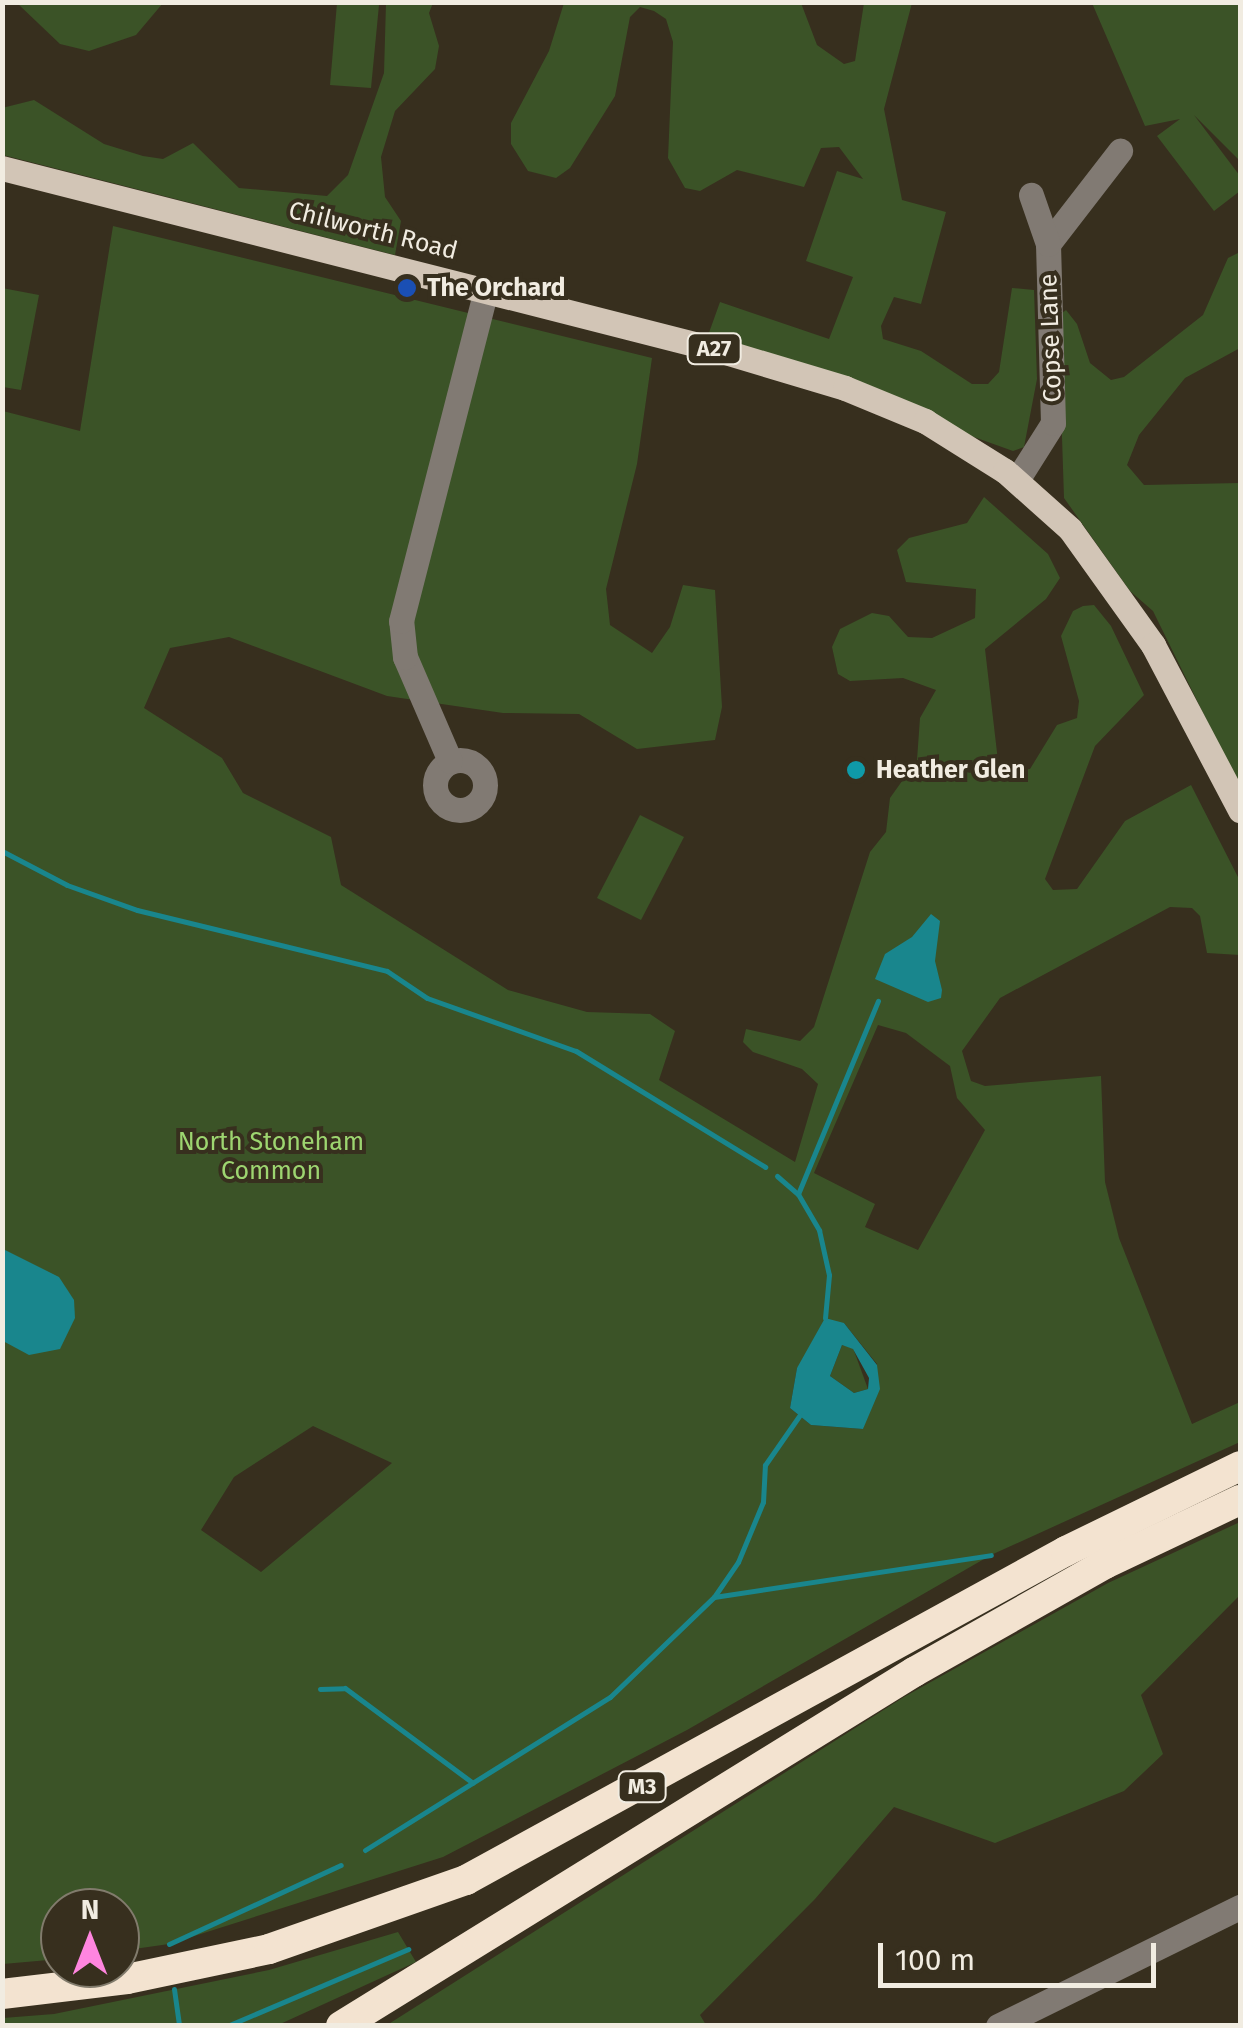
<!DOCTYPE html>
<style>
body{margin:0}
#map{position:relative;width:1243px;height:2028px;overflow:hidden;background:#372f1e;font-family:"Fira Sans",sans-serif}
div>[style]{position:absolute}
.green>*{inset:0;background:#3b5327}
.water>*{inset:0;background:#19868d}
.stream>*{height:5px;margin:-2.5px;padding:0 2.5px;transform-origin:2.5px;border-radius:2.5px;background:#19868d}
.minor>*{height:25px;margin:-12.5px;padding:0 12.5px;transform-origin:12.5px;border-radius:12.5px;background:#817a73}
.minor>.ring{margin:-12.5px;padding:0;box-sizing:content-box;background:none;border:25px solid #817a73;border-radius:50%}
.major>*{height:25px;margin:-12.5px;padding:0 12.5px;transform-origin:12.5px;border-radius:12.5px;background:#d2c5b6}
.highway>*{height:30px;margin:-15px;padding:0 15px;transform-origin:15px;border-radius:15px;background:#f3e3d0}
.dots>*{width:28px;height:28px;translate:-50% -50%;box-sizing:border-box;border:5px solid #372f1e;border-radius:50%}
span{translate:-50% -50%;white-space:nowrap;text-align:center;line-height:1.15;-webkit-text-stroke:8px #372f1e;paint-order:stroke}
.shield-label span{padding:2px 8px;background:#372f1e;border:2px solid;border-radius:8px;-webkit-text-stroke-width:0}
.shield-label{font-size:22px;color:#f1ece1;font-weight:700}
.street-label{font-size:25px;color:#f1ece1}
.poi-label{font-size:25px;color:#f1ece1;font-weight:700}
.left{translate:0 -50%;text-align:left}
.park-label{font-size:25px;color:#9dd570}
.frame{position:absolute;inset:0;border:5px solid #f1ece1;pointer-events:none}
.north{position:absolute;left:40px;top:1888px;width:100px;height:100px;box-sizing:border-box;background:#372f1e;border:2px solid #817b6c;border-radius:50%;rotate:0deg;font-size:28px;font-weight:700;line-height:40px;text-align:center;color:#f1ece1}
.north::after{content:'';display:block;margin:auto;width:35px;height:45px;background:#ff85df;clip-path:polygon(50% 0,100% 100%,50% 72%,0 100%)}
.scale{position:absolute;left:878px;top:1943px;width:278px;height:45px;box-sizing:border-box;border:5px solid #f1ece1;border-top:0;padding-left:12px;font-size:30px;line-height:35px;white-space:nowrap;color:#f1ece1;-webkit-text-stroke:8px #372f1e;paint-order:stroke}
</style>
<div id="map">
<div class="green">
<i style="clip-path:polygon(17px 3px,163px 3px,136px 35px,89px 51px,60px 44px)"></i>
<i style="clip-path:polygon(337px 3px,379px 5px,371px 88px,330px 85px)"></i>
<i style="clip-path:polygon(386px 3px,433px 3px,429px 13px,439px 46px,435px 69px,395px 111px,381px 157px,385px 197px,401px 221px,395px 255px,3px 155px,2px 108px,34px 100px,104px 144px,143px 156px,163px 159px,193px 143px,239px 188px,327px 196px,348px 175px,384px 73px)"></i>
<i style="clip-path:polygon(564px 3px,801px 3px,817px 45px,844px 64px,855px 61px,864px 3px,912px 3px,884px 109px,902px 200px,946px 212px,921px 304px,894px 297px,881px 326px,883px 339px,921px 351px,972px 384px,988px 384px,999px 372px,1012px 288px,1034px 290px,1037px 379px,1024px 447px,1013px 451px,706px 341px,720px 302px,829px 339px,853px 277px,806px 261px,837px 171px,863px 179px,839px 147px,821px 148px,804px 187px,737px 170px,700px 191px,685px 188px,668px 158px,673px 42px,666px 19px,654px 11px,640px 7px,630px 17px,615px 96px,570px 168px,556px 178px,528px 171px,511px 144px,511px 123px,549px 51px)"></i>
<i style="clip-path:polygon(1092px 3px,1240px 3px,1240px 161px,1194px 115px,1240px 176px,1240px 191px,1214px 211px,1157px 136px,1180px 119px,1145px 126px)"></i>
<i style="clip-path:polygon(evenodd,113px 226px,652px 358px,637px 464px,606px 589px,610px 625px,652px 653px,670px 627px,683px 585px,715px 590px,722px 707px,715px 740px,637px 749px,579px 714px,503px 713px,387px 696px,229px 637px,170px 648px,144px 708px,222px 758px,243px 793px,331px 837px,341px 885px,508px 990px,587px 1012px,650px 1014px,675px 1031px,659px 1080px,795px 1162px,818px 1084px,802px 1069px,753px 1052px,743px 1042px,746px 1029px,800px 1041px,814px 1027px,870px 852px,886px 832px,890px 798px,917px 760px,920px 718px,936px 690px,903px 678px,850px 681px,838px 674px,832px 647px,840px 629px,872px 613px,889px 616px,908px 637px,932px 638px,975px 618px,976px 589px,906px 582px,897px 550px,909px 538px,967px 523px,984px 497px,1048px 554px,1060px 578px,1046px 599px,985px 649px,998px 761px,1008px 770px,1030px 769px,1057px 725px,1077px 718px,1079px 701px,1061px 636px,1073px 611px,1083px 606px,1094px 605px,1111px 626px,1144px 695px,1095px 746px,1045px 879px,1053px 890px,1077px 889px,1125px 821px,1191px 785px,1240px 881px,1240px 955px,1207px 953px,1200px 916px,1192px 908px,1170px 907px,1000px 998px,962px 1051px,971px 1081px,985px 1086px,1101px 1076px,1105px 1182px,1119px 1238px,1192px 1424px,1240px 1402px,1240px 1442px,991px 1555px,687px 1730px,443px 1857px,169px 1944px,120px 1951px,120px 1908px,60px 1908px,60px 1959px,3px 1964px,3px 411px,80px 431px,113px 226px,878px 1025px,906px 1033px,950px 1066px,957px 1098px,985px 1130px,918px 1250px,865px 1227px,875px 1204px,814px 1173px,878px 1025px,113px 226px,844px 1323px,877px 1364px,863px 1429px,811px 1425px,790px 1408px,797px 1368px,844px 1323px,113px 226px,313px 1426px,392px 1463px,261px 1572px,201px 1530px,234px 1477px,313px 1426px)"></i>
<i style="clip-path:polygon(1240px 252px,1240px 348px,1185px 378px,1139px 435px,1127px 465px,1144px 485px,1240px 483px,1240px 788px,1153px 611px,1130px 591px,1064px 498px,1058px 316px,1066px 310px,1077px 324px,1090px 363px,1111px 380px,1124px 377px,1203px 315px,1228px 258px)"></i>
<i style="clip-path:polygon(2px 288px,39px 295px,21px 390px,3px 387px)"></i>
<i style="clip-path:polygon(640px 815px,684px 837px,641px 920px,597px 898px)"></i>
<i style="clip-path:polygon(842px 1345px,853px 1348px,868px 1389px,854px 1393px,830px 1376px)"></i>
<i style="clip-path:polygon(1240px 1522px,1240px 1595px,1141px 1695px,1163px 1754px,1124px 1791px,995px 1843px,894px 1807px,815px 1899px,700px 2015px,706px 2025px,387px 2025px,904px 1697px,1108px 1583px)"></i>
<i style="clip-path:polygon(398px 1932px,416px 1962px,278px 2025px,3px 2026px,3px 2018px,54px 2014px,269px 1970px)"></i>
</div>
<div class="water">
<i style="clip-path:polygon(931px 914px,940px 921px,935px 961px,942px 990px,941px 998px,928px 1002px,875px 979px,885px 954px,912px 937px)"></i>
<i style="clip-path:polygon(3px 1249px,59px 1277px,74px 1300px,75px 1318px,60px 1349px,29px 1355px,3px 1341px)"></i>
<i style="clip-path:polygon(evenodd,825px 1318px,844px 1323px,877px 1365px,880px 1389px,863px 1429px,811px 1425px,790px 1408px,797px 1368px,825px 1318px,842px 1345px,853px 1349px,869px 1378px,868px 1389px,854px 1393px,830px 1376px,842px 1345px)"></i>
</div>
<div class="stream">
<i style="left:2px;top:851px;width:73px;rotate:27.6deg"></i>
<i style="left:67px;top:885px;width:74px;rotate:19.7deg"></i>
<i style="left:137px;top:910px;width:257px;rotate:13.7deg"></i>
<i style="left:387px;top:971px;width:48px;rotate:34deg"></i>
<i style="left:427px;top:998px;width:158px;rotate:19.6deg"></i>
<i style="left:576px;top:1051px;width:222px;rotate:31.5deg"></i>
<i style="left:777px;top:1176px;width:28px;rotate:41deg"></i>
<i style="left:798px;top:1194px;width:42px;rotate:59.7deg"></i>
<i style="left:819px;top:1230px;width:46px;rotate:77.5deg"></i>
<i style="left:829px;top:1275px;width:43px;rotate:95.3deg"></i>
<i style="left:798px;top:1194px;width:209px;rotate:-67.5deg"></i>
<i style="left:714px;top:1597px;width:280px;rotate:-8.6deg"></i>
<i style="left:320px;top:1689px;width:25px;rotate:-2deg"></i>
<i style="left:345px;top:1688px;width:159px;rotate:36.6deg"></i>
<i style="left:365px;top:1850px;width:289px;rotate:-32deg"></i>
<i style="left:610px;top:1697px;width:144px;rotate:-43.9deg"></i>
<i style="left:714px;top:1597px;width:42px;rotate:-55.6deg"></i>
<i style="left:738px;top:1562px;width:65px;rotate:-67.4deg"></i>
<i style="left:763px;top:1502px;width:37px;rotate:-87deg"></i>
<i style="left:765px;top:1465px;width:60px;rotate:-55.2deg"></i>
<i style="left:169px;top:1944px;width:189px;rotate:-24.7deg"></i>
<i style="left:174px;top:1989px;width:37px;rotate:82deg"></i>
<i style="left:227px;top:2026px;width:197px;rotate:-23deg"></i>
</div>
<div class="minor">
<i style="left:1048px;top:244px;width:118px;rotate:-52.3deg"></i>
<i style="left:1017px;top:480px;width:67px;rotate:-57.7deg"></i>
<i style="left:1053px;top:423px;width:179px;rotate:-91.6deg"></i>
<i style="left:1048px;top:244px;width:52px;rotate:-109.1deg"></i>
<i class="ring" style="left:435px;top:760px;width:25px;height:25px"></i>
<i style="left:450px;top:761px;width:113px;rotate:-113.4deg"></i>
<i style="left:405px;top:657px;width:36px;rotate:-96deg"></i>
<i style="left:401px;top:621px;width:341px;rotate:-75.6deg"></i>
<i style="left:998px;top:2026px;width:270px;rotate:-26.2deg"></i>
</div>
<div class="major">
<i style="left:2px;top:168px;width:743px;rotate:14.26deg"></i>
<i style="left:722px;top:351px;width:128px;rotate:16.7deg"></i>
<i style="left:845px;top:388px;width:87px;rotate:22.4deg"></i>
<i style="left:925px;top:421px;width:94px;rotate:32deg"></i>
<i style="left:1005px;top:471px;width:87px;rotate:41.7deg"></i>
<i style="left:1070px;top:529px;width:143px;rotate:54.4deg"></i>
<i style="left:1153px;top:645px;width:187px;rotate:62.2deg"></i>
</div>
<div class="highway">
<i style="left:2px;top:1994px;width:126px;rotate:-6.8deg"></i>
<i style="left:127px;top:1979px;width:145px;rotate:-11.9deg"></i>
<i style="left:269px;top:1949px;width:209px;rotate:-19.3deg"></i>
<i style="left:466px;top:1880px;width:684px;rotate:-28.74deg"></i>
<i style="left:1066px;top:1551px;width:194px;rotate:-26deg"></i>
<i style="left:341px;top:2026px;width:674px;rotate:-31.71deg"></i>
<i style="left:914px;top:1672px;width:219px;rotate:-29.5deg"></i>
<i style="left:1105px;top:1564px;width:149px;rotate:-25.4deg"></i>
</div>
<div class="dots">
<i style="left:407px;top:288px;background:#1a4fb4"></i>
<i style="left:856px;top:770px;background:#0f9aa8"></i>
</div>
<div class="shield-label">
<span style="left:714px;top:349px">A27</span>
<span style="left:642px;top:1787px">M3</span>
</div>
<div class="street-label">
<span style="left:373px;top:231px;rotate:14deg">Chilworth Road</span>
<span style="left:1051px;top:338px;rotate:-92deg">Copse Lane</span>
</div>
<div class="poi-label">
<span class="left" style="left:427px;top:288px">The Orchard</span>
<span class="left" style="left:876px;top:770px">Heather Glen</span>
</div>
<div class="park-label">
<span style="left:271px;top:1157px">North Stoneham<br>Common</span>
</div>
<div class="frame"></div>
<div class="north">N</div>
<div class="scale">100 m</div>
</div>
